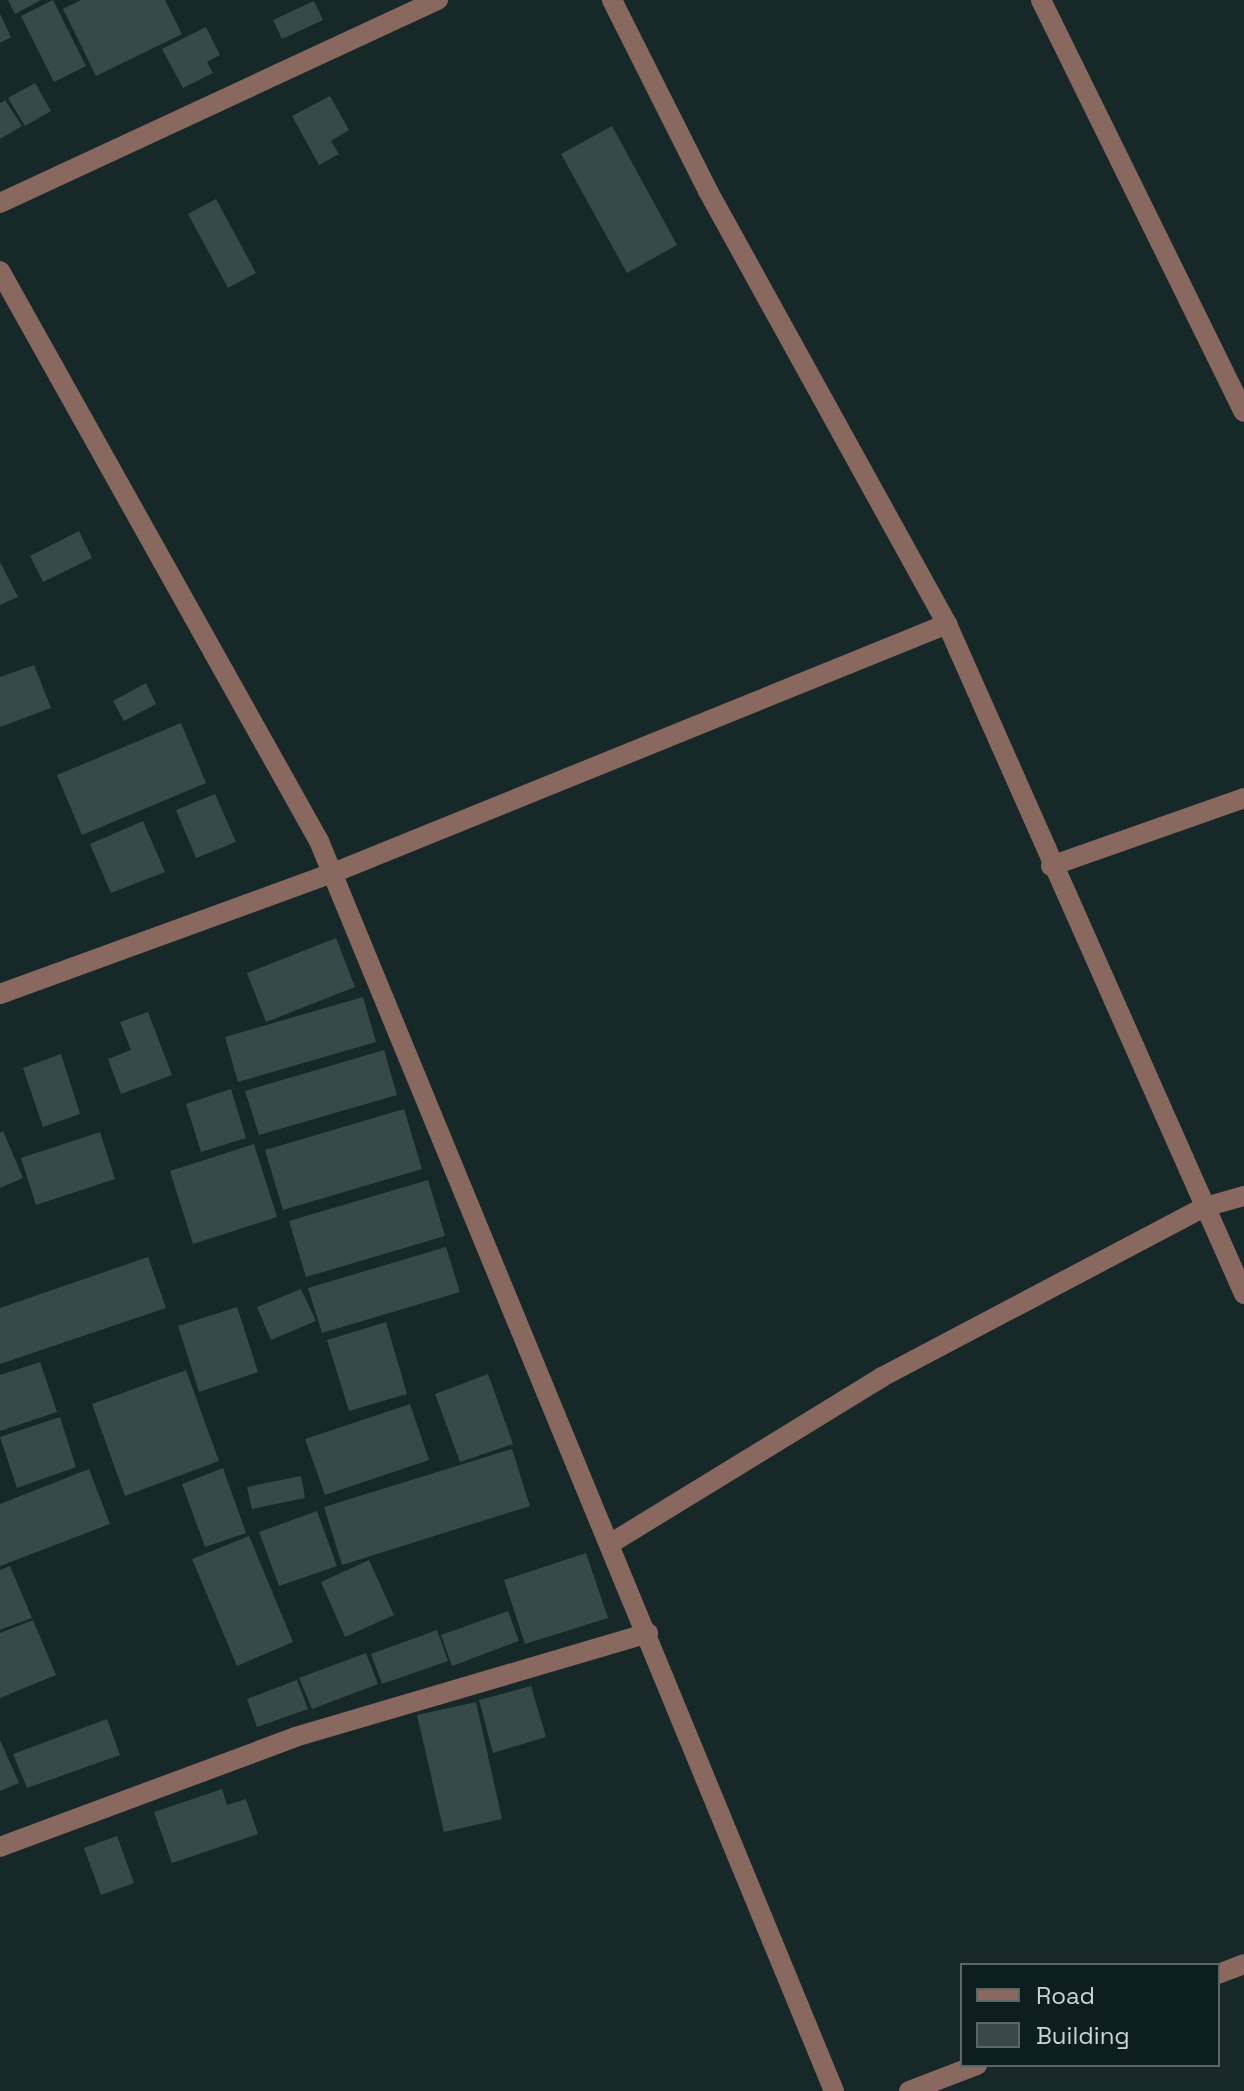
<!DOCTYPE html>
<style>
body{margin:0}
#map{position:relative;width:1244px;height:2091px;overflow:hidden;background:#162827;font-family:"Space Grotesk",sans-serif}
div>[style]{position:absolute}
.building>*{inset:0;background:#374a49}
.minor>*{height:20px;margin:-10px;padding:0 10px;transform-origin:10px;border-radius:10px;background:#89685f}
span{translate:-50% -50%;white-space:nowrap;text-align:center;line-height:1.15;-webkit-text-stroke:6px #0d1e1e;paint-order:stroke}
.legend{position:absolute;left:960px;top:1963px;width:260px;height:104px;box-sizing:border-box;background:#0d1e1e;border:2px solid #596767;margin:0;padding:10px 14px;list-style:none;font-size:24px;color:#cad4d4}
.legend li{display:flex;align-items:center;gap:16px;height:40px}
.legend b{width:40px;border:2px solid #596767}
</style>
<div id="map">
<div class="building">
<i style="clip-path:polygon(8px 0,41px 0,15px 14px)"></i>
<i style="clip-path:polygon(53px 0,86px 66px,54px 82px,21px 16px)"></i>
<i style="clip-path:polygon(81px 0,165px 0,182px 34px,96px 76px,63px 9px)"></i>
<i style="clip-path:polygon(314px 1px,323px 20px,282px 39px,273px 20px)"></i>
<i style="clip-path:polygon(0 14px,11px 37px,0 43px)"></i>
<i style="clip-path:polygon(206px 27px,220px 55px,207px 62px,213px 73px,183px 88px,162px 49px)"></i>
<i style="clip-path:polygon(35px 83px,51px 111px,25px 126px,8px 98px)"></i>
<i style="clip-path:polygon(330px 96px,349px 130px,331px 141px,339px 154px,319px 165px,292px 116px)"></i>
<i style="clip-path:polygon(5px 100px,22px 126px,0 139px,0 103px)"></i>
<i style="clip-path:polygon(612px 126px,677px 245px,627px 273px,561px 154px)"></i>
<i style="clip-path:polygon(216px 199px,256px 273px,228px 288px,188px 214px)"></i>
<i style="clip-path:polygon(79px 531px,92px 558px,43px 582px,30px 556px)"></i>
<i style="clip-path:polygon(0 562px,18px 597px,0 605px)"></i>
<i style="clip-path:polygon(34px 665px,51px 708px,0 727px,0 677px)"></i>
<i style="clip-path:polygon(146px 683px,156px 704px,124px 721px,113px 701px)"></i>
<i style="clip-path:polygon(181px 723px,206px 783px,82px 835px,57px 775px)"></i>
<i style="clip-path:polygon(215px 794px,236px 842px,196px 858px,176px 810px)"></i>
<i style="clip-path:polygon(143px 821px,165px 872px,111px 893px,90px 844px)"></i>
<i style="clip-path:polygon(336px 938px,355px 987px,266px 1022px,247px 973px)"></i>
<i style="clip-path:polygon(363px 997px,376px 1042px,238px 1082px,225px 1037px)"></i>
<i style="clip-path:polygon(148px 1012px,172px 1075px,121px 1094px,108px 1059px,131px 1050px,120px 1022px)"></i>
<i style="clip-path:polygon(384px 1050px,397px 1095px,259px 1135px,245px 1091px)"></i>
<i style="clip-path:polygon(61px 1054px,80px 1114px,43px 1127px,23px 1068px)"></i>
<i style="clip-path:polygon(231px 1089px,246px 1138px,201px 1152px,186px 1104px)"></i>
<i style="clip-path:polygon(404px 1109px,422px 1169px,283px 1210px,265px 1150px)"></i>
<i style="clip-path:polygon(3px 1131px,23px 1178px,0 1188px,0 1133px)"></i>
<i style="clip-path:polygon(100px 1132px,115px 1179px,36px 1205px,21px 1158px)"></i>
<i style="clip-path:polygon(254px 1144px,277px 1217px,193px 1244px,170px 1171px)"></i>
<i style="clip-path:polygon(428px 1180px,445px 1236px,306px 1277px,289px 1221px)"></i>
<i style="clip-path:polygon(446px 1247px,460px 1292px,322px 1333px,308px 1288px)"></i>
<i style="clip-path:polygon(148px 1257px,166px 1308px,0 1364px,0 1308px)"></i>
<i style="clip-path:polygon(301px 1289px,316px 1321px,271px 1340px,257px 1307px)"></i>
<i style="clip-path:polygon(237px 1307px,258px 1372px,199px 1392px,178px 1326px)"></i>
<i style="clip-path:polygon(386px 1322px,407px 1394px,349px 1411px,327px 1340px)"></i>
<i style="clip-path:polygon(40px 1362px,57px 1412px,0 1431px,0 1375px)"></i>
<i style="clip-path:polygon(186px 1370px,219px 1461px,125px 1496px,92px 1404px)"></i>
<i style="clip-path:polygon(488px 1374px,513px 1444px,460px 1462px,435px 1394px)"></i>
<i style="clip-path:polygon(410px 1404px,429px 1460px,325px 1495px,305px 1439px)"></i>
<i style="clip-path:polygon(60px 1417px,76px 1467px,17px 1488px,0 1437px)"></i>
<i style="clip-path:polygon(512px 1449px,530px 1506px,342px 1565px,324px 1507px)"></i>
<i style="clip-path:polygon(223px 1468px,246px 1533px,205px 1547px,182px 1484px)"></i>
<i style="clip-path:polygon(89px 1469px,110px 1524px,0 1566px,0 1504px)"></i>
<i style="clip-path:polygon(301px 1476px,305px 1498px,252px 1509px,247px 1487px)"></i>
<i style="clip-path:polygon(317px 1511px,337px 1566px,279px 1586px,259px 1532px)"></i>
<i style="clip-path:polygon(249px 1536px,293px 1642px,237px 1666px,192px 1559px)"></i>
<i style="clip-path:polygon(586px 1553px,608px 1618px,525px 1644px,504px 1580px)"></i>
<i style="clip-path:polygon(369px 1560px,394px 1615px,345px 1637px,321px 1582px)"></i>
<i style="clip-path:polygon(10px 1566px,32px 1618px,0 1630px,0 1570px)"></i>
<i style="clip-path:polygon(508px 1611px,519px 1641px,452px 1666px,441px 1635px)"></i>
<i style="clip-path:polygon(33px 1620px,56px 1675px,0 1698px,0 1633px)"></i>
<i style="clip-path:polygon(437px 1630px,448px 1661px,382px 1684px,371px 1654px)"></i>
<i style="clip-path:polygon(366px 1653px,378px 1684px,312px 1709px,299px 1678px)"></i>
<i style="clip-path:polygon(297px 1680px,308px 1709px,257px 1727px,247px 1699px)"></i>
<i style="clip-path:polygon(531px 1686px,546px 1737px,493px 1753px,479px 1700px)"></i>
<i style="clip-path:polygon(476px 1702px,502px 1819px,444px 1832px,417px 1715px)"></i>
<i style="clip-path:polygon(107px 1719px,120px 1755px,27px 1788px,13px 1754px)"></i>
<i style="clip-path:polygon(0 1740px,19px 1783px,0 1791px)"></i>
<i style="clip-path:polygon(222px 1789px,227px 1805px,246px 1799px,258px 1834px,172px 1863px,154px 1812px)"></i>
<i style="clip-path:polygon(117px 1836px,134px 1883px,101px 1895px,84px 1848px)"></i>
</div>
<div class="minor">
<i style="left:612px;top:0;width:214px;rotate:63.3deg"></i>
<i style="left:708px;top:191px;width:495px;rotate:61.1deg"></i>
<i style="left:947px;top:624px;width:733px;rotate:66.09deg"></i>
<i style="left:1041px;top:0;width:459px;rotate:63.8deg"></i>
<i style="left:0;top:203px;width:483px;rotate:-24.9deg"></i>
<i style="left:0;top:271px;width:653px;rotate:60.77deg"></i>
<i style="left:319px;top:841px;width:1352px;rotate:67.61deg"></i>
<i style="left:1051px;top:866px;width:205px;rotate:-19.4deg"></i>
<i style="left:0;top:994px;width:354px;rotate:-20deg"></i>
<i style="left:333px;top:873px;width:663px;rotate:-22.07deg"></i>
<i style="left:613px;top:1542px;width:316px;rotate:-31.5deg"></i>
<i style="left:882px;top:1377px;width:365px;rotate:-27.8deg"></i>
<i style="left:1205px;top:1207px;width:41px;rotate:-15.8deg"></i>
<i style="left:0;top:1847px;width:315px;rotate:-20.4deg"></i>
<i style="left:295px;top:1737px;width:368px;rotate:-16.4deg"></i>
<i style="left:1218px;top:1974px;width:28px;rotate:-21deg"></i>
<i style="left:909px;top:2091px;width:73px;rotate:-20.9deg"></i>
</div>
<ul class="legend">
<li><b style="height:10px;background:#89685f"></b>Road</li>
<li><b style="height:22px;background:#374a49"></b>Building</li>
</ul>
</div>
